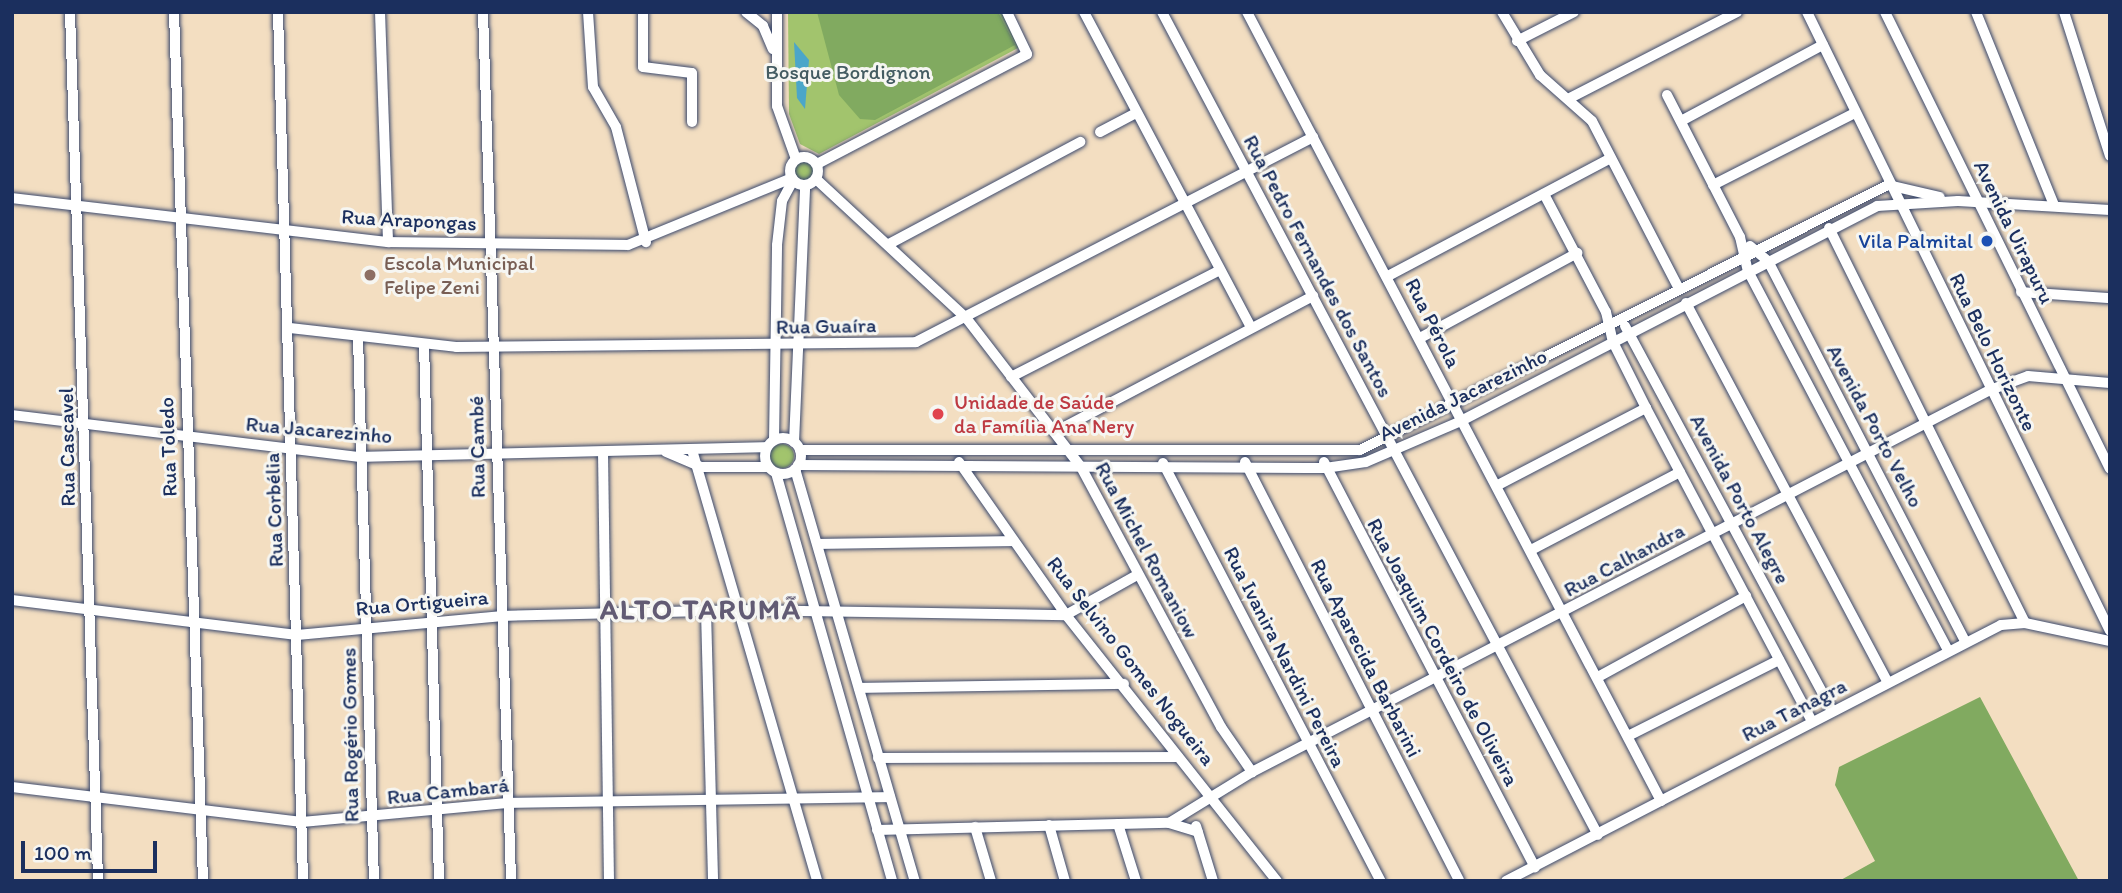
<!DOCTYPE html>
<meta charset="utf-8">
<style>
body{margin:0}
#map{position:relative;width:2122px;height:893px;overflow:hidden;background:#f3dec1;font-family:Itim,sans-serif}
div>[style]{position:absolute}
.green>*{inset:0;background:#a2c46d}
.round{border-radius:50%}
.forest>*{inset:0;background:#81aa60}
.water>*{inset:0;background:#4ba6c9}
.roads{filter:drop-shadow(0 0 2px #3b496d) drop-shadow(0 0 2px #3b496d)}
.minor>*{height:10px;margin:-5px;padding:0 5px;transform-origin:5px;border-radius:5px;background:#fff}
.minor>.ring{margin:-5px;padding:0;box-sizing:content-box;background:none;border:10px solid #fff;border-radius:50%}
.dots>*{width:19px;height:19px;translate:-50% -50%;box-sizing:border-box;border:4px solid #f6f6f2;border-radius:50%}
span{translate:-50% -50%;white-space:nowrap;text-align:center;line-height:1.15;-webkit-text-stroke:6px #f6f6f2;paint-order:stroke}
.park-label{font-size:21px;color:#445c62}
.street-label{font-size:21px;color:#1b2f5e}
.transit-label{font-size:21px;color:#164399}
.right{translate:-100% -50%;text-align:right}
.education-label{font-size:21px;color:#785e54}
.left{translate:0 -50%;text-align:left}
.health-label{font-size:21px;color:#be3a42}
.district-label{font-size:28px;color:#625b74;font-weight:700;letter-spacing:2px}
.frame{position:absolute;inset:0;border:14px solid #1b2f5e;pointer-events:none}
.scale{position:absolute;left:21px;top:841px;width:136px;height:32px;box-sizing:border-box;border:4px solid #1b2f5e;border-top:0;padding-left:9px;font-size:21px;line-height:24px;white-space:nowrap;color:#1b2f5e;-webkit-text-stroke:5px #f6f6f2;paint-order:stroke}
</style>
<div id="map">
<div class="green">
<i style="clip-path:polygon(788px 12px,1003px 12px,1020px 47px,819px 154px,800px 144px,789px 114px)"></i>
<i class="round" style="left:794px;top:161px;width:20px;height:20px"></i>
<i class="round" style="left:770px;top:444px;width:24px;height:24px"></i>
</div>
<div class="forest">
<i style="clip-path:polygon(817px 12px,998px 12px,1015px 45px,875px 120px,860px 119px,839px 95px)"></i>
<i style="clip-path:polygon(1980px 697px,2079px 881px,1839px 881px,1875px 861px,1835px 785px,1839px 767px)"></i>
</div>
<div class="water">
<i style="clip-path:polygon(794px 42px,809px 60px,805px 109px,797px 98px)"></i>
</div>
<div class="roads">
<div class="minor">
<i style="left:70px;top:12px;width:869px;rotate:88.15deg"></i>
<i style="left:174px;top:12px;width:869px;rotate:88.09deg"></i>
<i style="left:278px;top:12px;width:869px;rotate:88.35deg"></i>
<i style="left:380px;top:12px;width:230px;rotate:88deg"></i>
<i style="left:483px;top:12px;width:869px;rotate:88.15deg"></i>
<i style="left:588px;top:12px;width:75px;rotate:86.2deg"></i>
<i style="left:593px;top:87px;width:46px;rotate:60.1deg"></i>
<i style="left:616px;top:127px;width:119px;rotate:75.4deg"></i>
<i style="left:643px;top:12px;width:55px;rotate:90deg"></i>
<i style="left:643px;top:67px;width:49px;rotate:7deg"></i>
<i style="left:692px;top:73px;width:49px;rotate:90deg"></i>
<i style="left:746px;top:12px;width:22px;rotate:39deg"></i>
<i style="left:763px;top:26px;width:25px;rotate:67deg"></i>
<i style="left:777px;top:12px;width:94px;rotate:90deg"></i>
<i style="left:777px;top:106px;width:56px;rotate:70.3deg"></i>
<i style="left:1084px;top:12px;width:357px;rotate:62.1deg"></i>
<i style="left:1162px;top:12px;width:931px;rotate:62.09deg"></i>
<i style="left:1247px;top:12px;width:891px;rotate:62.31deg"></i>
<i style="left:1502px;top:12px;width:74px;rotate:58.9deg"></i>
<i style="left:1540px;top:75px;width:69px;rotate:41.5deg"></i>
<i style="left:1592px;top:121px;width:187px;rotate:62.6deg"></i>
<i style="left:1807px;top:12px;width:689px;rotate:63.92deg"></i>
<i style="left:1885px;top:12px;width:509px;rotate:63.79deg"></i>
<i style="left:1976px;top:12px;width:208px;rotate:68deg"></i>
<i style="left:2064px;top:12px;width:151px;rotate:72.3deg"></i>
<i style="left:1517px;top:41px;width:64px;rotate:-27deg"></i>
<i style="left:1667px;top:95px;width:160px;rotate:62.8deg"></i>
<i style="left:1740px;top:237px;width:35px;rotate:77deg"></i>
<i style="left:1748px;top:271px;width:429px;rotate:62.2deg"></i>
<i style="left:1568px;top:99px;width:190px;rotate:-27.2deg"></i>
<i style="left:1681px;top:121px;width:161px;rotate:-28.2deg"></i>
<i style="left:1100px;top:132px;width:41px;rotate:-27.8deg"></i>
<i class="ring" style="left:790px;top:157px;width:18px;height:18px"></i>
<i style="left:817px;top:164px;width:237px;rotate:-27.6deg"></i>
<i style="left:1027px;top:54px;width:47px;rotate:-115.5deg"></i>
<i style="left:816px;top:179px;width:206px;rotate:42.8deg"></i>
<i style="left:967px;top:319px;width:187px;rotate:52.4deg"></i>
<i style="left:1081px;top:467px;width:295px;rotate:61.7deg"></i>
<i style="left:1221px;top:727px;width:55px;rotate:55.4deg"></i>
<i style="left:1713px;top:185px;width:159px;rotate:-26.9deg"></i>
<i style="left:1544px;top:194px;width:133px;rotate:62.3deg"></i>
<i style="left:1606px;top:312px;width:31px;rotate:77deg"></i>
<i style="left:1613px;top:342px;width:74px;rotate:63.4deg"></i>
<i style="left:1646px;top:408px;width:354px;rotate:62.1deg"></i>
<i style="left:12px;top:198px;width:379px;rotate:6.7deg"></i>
<i style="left:388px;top:242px;width:240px;rotate:0.7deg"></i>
<i style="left:628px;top:245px;width:177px;rotate:-22.2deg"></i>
<i style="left:1829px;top:228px;width:441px;rotate:63.6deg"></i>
<i style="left:889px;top:244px;width:217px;rotate:-28.1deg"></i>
<i style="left:1750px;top:246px;width:23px;rotate:40deg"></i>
<i style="left:1768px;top:261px;width:428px;rotate:62.6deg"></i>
<i style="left:1388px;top:276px;width:252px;rotate:-27.9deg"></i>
<i style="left:2021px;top:292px;width:89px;rotate:3.9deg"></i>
<i style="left:1686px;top:303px;width:430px;rotate:62deg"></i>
<i style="left:1625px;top:326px;width:437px;rotate:61.7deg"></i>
<i style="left:290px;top:328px;width:167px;rotate:6.5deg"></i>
<i style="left:456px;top:347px;width:460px;rotate:-0.6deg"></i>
<i style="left:916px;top:342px;width:447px;rotate:-27.3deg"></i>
<i style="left:358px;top:337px;width:544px;rotate:88.32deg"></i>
<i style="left:1420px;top:338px;width:179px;rotate:-28.4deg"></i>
<i style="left:424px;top:344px;width:537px;rotate:88.4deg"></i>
<i style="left:1011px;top:377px;width:233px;rotate:-27.1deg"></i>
<i style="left:12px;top:415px;width:352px;rotate:6.9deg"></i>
<i style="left:361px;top:457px;width:406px;rotate:-1.4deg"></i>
<i style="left:1055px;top:432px;width:292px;rotate:-27.8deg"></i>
<i class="ring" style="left:765px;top:438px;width:26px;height:26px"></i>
<i style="left:774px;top:440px;width:195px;rotate:-89.1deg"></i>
<i style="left:777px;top:245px;width:44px;rotate:-83.5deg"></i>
<i style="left:782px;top:201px;width:24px;rotate:-62deg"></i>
<i style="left:794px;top:442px;width:256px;rotate:-87.5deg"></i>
<i style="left:692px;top:450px;width:449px;rotate:73.8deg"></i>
<i style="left:800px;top:450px;width:560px"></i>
<i style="left:1360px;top:450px;width:591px;rotate:-26.65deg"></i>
<i style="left:1888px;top:185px;width:53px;rotate:13deg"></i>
<i style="left:603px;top:452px;width:429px;rotate:89.2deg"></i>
<i style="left:666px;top:452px;width:39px;rotate:23deg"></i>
<i style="left:702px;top:467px;width:66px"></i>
<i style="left:959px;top:462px;width:187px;rotate:55deg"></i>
<i style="left:1066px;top:615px;width:340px;rotate:51.6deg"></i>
<i style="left:1245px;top:462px;width:470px;rotate:62.9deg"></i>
<i style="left:1324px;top:462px;width:457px;rotate:62.5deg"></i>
<i style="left:1163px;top:463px;width:471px;rotate:62.5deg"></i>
<i style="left:798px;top:465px;width:527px;rotate:0.33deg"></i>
<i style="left:1325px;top:468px;width:41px;rotate:-8.3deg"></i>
<i style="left:1366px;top:462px;width:103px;rotate:-23.3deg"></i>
<i style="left:1461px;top:421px;width:468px;rotate:-27.3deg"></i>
<i style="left:1877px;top:206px;width:81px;rotate:-3.5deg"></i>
<i style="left:1958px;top:201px;width:152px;rotate:3.4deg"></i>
<i style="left:795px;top:469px;width:429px;rotate:73.8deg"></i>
<i style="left:776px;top:473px;width:424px;rotate:74.1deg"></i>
<i style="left:1498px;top:485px;width:167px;rotate:-27.5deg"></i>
<i style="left:820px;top:544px;width:193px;rotate:-0.9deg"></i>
<i style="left:1531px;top:550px;width:168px;rotate:-27.6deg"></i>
<i style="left:12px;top:600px;width:287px;rotate:7deg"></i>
<i style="left:297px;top:635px;width:204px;rotate:-5.3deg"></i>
<i style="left:500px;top:616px;width:238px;rotate:-1.4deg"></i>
<i style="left:738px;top:610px;width:328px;rotate:0.9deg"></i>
<i style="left:1066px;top:615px;width:81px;rotate:-29.4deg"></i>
<i style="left:706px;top:611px;width:270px;rotate:88.5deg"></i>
<i style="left:1598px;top:677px;width:169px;rotate:-28.7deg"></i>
<i style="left:859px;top:688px;width:265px;rotate:-0.9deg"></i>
<i style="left:1628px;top:736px;width:169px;rotate:-26.7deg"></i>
<i style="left:878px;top:758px;width:300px;rotate:-0.2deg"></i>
<i style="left:12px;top:787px;width:292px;rotate:6.9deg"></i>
<i style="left:302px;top:822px;width:206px;rotate:-5.3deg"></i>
<i style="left:507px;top:803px;width:383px;rotate:-0.9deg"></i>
<i style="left:1169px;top:823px;width:97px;rotate:-31.6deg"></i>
<i style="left:1252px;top:772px;width:831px;rotate:-27.37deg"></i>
<i style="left:1990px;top:390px;width:40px;rotate:-20.2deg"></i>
<i style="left:2028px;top:376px;width:82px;rotate:4.9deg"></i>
<i style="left:1118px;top:824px;width:60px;rotate:72.5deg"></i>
<i style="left:1049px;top:825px;width:58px;rotate:74.1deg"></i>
<i style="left:1196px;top:826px;width:58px;rotate:72.8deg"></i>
<i style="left:975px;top:827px;width:56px;rotate:73.5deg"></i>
<i style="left:877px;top:830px;width:292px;rotate:-1.4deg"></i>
<i style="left:1169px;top:823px;width:30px;rotate:17deg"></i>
<i style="left:1506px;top:881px;width:557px;rotate:-27.35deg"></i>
<i style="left:2001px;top:625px;width:24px;rotate:-5deg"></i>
<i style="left:2025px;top:623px;width:87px;rotate:12deg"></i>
</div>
</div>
<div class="dots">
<i style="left:1987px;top:241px;background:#1a4fb4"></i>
<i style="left:370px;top:275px;background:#8d6e63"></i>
<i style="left:938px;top:414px;background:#e0444e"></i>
</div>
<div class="park-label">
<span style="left:848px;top:72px">Bosque Bordignon</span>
</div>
<div class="street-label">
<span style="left:409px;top:220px;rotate:3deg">Rua Arapongas</span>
<span style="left:2014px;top:232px;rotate:64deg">Avenida Uirapuru</span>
<span style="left:1318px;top:266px;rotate:62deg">Rua Pedro Fernandes dos Santos</span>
<span style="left:1433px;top:323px;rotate:63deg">Rua Pérola</span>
<span style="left:826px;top:326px;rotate:-1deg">Rua Guaíra</span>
<span style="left:1993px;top:352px;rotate:64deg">Rua Belo Horizonte</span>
<span style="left:1463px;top:395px;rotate:-26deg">Avenida Jacarezinho</span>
<span style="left:1875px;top:426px;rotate:62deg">Avenida Porto Velho</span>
<span style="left:319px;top:430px;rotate:5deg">Rua Jacarezinho</span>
<span style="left:67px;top:447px;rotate:-91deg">Rua Cascavel</span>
<span style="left:168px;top:447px;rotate:-92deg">Rua Toledo</span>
<span style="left:477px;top:447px;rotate:-91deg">Rua Cambé</span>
<span style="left:1740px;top:499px;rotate:62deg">Avenida Porto Alegre</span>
<span style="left:274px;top:510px;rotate:-92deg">Rua Corbélia</span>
<span style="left:1147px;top:550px;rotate:62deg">Rua Michel Romaniow</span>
<span style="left:1624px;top:560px;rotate:-28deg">Rua Calhandra</span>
<span style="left:422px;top:603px;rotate:-5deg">Rua Ortigueira</span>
<span style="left:1443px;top:652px;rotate:62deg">Rua Joaquim Cordeiro de Oliveira</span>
<span style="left:1285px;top:657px;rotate:63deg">Rua Ivanira Nardini Pereira</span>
<span style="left:1366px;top:658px;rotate:63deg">Rua Aparecida Barbarini</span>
<span style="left:1131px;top:661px;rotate:52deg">Rua Selvino Gomes Nogueira</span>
<span style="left:1794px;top:710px;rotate:-27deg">Rua Tanagra</span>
<span style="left:350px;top:735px;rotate:-91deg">Rua Rogério Gomes</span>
<span style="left:448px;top:791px;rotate:-6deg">Rua Cambará</span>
</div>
<div class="transit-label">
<span class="right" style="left:1973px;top:241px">Vila Palmital</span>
</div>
<div class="education-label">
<span class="left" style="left:384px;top:275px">Escola Municipal<br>Felipe Zeni</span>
</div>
<div class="health-label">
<span class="left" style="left:954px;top:414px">Unidade de Saúde<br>da Família Ana Nery</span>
</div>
<div class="district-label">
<span style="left:701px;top:609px">ALTO TARUMÃ</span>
</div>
<div class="frame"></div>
<div class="scale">100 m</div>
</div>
